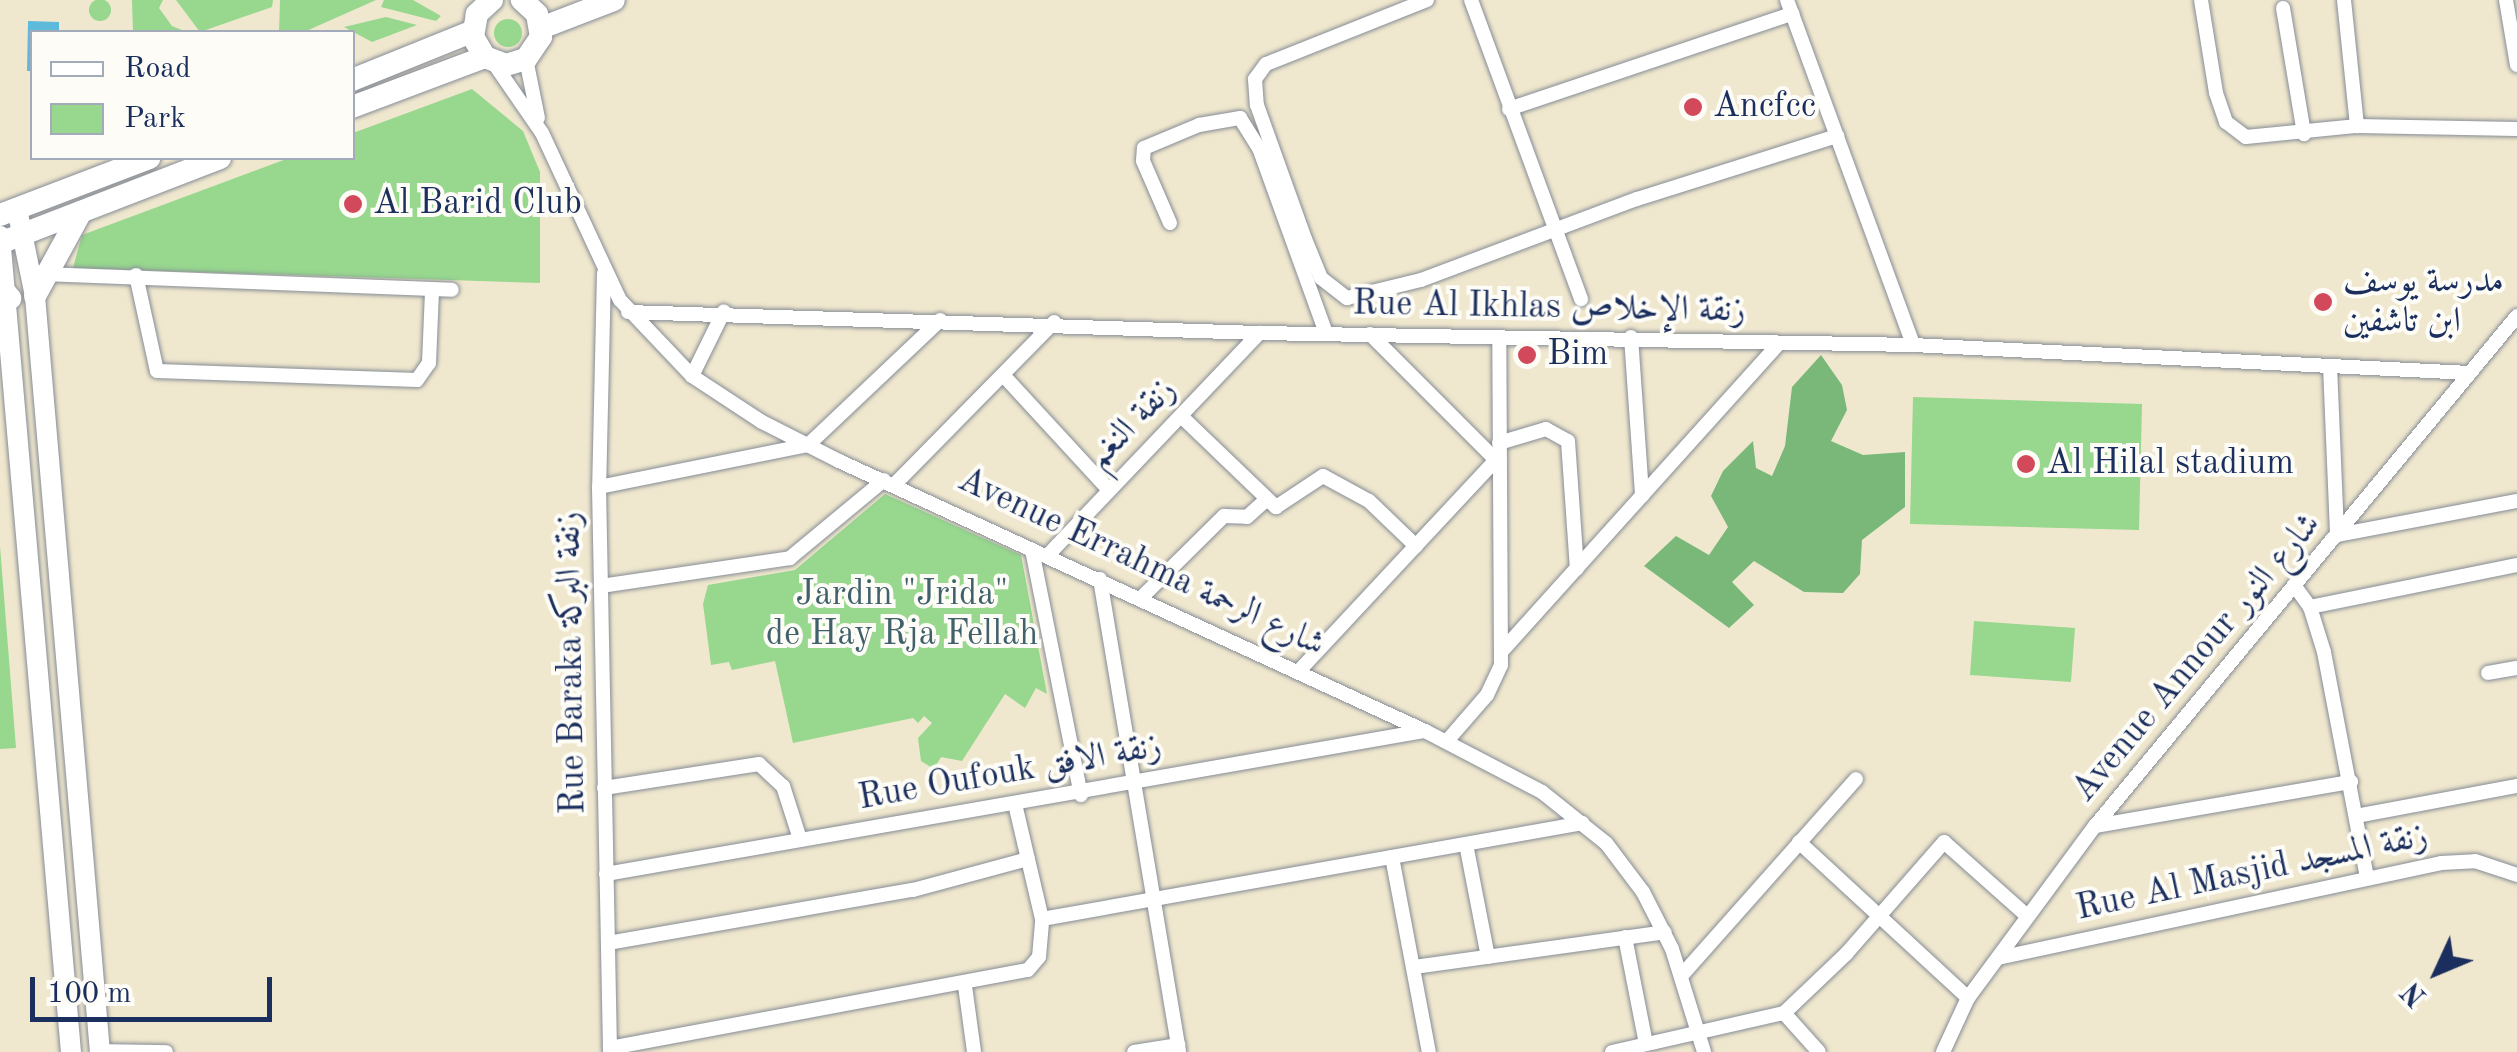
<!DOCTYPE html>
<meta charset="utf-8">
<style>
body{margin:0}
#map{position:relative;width:2517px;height:1052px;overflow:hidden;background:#f0e8ce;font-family:"Old Standard TT",Amiri,serif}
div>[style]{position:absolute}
.green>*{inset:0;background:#97d78e}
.round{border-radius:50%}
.forest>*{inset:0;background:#79b879}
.water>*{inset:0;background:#5dbadb}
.roads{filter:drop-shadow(0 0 2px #868c96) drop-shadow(0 0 2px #868c96)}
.street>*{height:14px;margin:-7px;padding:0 7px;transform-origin:7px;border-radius:7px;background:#fff}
.secondary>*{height:20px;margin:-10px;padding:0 10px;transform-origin:10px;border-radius:10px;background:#fff}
.primary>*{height:22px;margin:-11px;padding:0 11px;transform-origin:11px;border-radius:11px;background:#fff}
.dots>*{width:28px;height:28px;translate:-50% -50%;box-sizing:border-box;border:5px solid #fdfcf7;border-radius:50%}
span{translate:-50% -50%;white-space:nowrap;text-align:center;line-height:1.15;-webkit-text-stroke:8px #fdfcf7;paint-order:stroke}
.poi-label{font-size:35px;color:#1b2f5e}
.left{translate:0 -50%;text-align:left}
.street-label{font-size:35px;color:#1b2f5e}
.park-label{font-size:35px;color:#40616c}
.legend{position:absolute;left:30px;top:30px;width:325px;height:130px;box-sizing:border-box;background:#fdfcf7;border:2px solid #a3aaba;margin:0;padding:12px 18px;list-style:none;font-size:30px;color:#1b2f5e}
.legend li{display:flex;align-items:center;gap:20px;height:50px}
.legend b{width:50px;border:2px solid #a3aaba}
.north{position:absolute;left:2387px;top:922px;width:100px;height:100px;-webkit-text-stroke:8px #fdfcf7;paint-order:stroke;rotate:226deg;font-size:28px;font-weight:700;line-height:40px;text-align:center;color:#1b2f5e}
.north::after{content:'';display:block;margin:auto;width:35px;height:45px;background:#1b2f5e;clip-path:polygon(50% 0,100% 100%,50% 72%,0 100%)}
.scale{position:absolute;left:30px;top:977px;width:242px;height:45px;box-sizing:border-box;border:5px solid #1b2f5e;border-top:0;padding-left:12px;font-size:30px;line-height:35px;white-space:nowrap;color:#1b2f5e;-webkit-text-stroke:8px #fdfcf7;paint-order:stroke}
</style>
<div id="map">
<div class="green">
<i class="round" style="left:89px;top:-1px;width:22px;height:22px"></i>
<i style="clip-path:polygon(132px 0,163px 0,159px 8px,172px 26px,187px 32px,133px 32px)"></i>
<i style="clip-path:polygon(176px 0,273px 0,272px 7px,200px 32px)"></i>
<i style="clip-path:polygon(280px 0,376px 0,304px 32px,279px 32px)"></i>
<i style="clip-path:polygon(384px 0,413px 0,441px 16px,436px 21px,381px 7px)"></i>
<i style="clip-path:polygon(386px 17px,417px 25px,372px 42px,344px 27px)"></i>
<i class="round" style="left:494px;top:19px;width:28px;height:28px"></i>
<i style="clip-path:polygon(472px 89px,523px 131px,540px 172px,540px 283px,73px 268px,82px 235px,289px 158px,352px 158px,353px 133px)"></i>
<i style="clip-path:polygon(1913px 397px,2142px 404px,2139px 530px,1910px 524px)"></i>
<i style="clip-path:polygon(885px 494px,1021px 555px,1047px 694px,1036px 688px,1025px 708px,1005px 694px,962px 761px,941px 757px,934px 769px,921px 761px,918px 738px,932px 723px,924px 716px,918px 723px,913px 718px,793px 743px,775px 661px,732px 670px,729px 662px,711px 665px,703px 604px,708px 585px,795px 570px)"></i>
<i style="clip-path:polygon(0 546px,16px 748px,0 749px)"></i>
<i style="clip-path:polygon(1974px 621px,2075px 628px,2071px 682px,1970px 675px)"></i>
</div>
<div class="forest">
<i style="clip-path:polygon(1821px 355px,1842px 385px,1847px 410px,1831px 441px,1863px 455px,1905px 452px,1905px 507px,1862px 540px,1860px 574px,1843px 593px,1804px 592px,1754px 561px,1732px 582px,1754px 605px,1729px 628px,1644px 566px,1676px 536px,1709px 555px,1728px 527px,1711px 496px,1723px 471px,1753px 441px,1756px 468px,1772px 476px,1785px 446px,1792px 387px)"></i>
</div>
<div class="water">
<i style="clip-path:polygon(28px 21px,59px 22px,59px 32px,32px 32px,32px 71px,27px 71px)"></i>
</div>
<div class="roads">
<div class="street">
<i style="left:1427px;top:0;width:173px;rotate:158.3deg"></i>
<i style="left:1266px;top:64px;width:19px;rotate:126deg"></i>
<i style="left:1255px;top:79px;width:26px;rotate:86deg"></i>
<i style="left:1257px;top:105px;width:142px;rotate:70.3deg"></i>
<i style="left:1305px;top:239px;width:42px;rotate:67.7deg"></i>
<i style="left:1321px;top:278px;width:33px;rotate:38deg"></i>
<i style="left:1347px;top:298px;width:76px;rotate:-13.7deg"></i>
<i style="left:1421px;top:280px;width:231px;rotate:-20.6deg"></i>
<i style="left:1637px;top:199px;width:210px;rotate:-17.5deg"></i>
<i style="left:1471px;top:0;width:319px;rotate:69.8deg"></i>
<i style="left:1787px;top:0;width:367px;rotate:69.9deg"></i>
<i style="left:2201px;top:0;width:94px;rotate:80.8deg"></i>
<i style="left:2216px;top:93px;width:31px;rotate:71deg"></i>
<i style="left:2226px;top:122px;width:25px;rotate:37deg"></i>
<i style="left:2246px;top:137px;width:112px;rotate:-5.7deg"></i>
<i style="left:2357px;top:126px;width:160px;rotate:1.1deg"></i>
<i style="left:2344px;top:0;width:127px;rotate:84.1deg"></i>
<i style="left:2506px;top:0;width:66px;rotate:80.4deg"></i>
<i style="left:2283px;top:8px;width:128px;rotate:80.5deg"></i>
<i style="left:526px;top:59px;width:60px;rotate:78.5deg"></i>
<i style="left:493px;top:62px;width:86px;rotate:55.4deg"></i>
<i style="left:542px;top:133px;width:184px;rotate:65deg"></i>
<i style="left:620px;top:300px;width:105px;rotate:46.5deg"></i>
<i style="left:692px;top:376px;width:84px;rotate:33.3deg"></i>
<i style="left:762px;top:422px;width:86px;rotate:26.9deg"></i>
<i style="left:839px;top:461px;width:645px;rotate:24.74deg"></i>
<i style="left:1425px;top:731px;width:132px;rotate:27.5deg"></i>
<i style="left:1542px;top:792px;width:82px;rotate:38.6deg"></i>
<i style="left:1606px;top:843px;width:61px;rotate:52.9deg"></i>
<i style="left:1643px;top:892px;width:64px;rotate:63deg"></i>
<i style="left:1672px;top:949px;width:108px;rotate:72.7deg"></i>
<i style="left:1509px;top:109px;width:299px;rotate:-18.6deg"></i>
<i style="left:1170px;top:223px;width:68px;rotate:-113.5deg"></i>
<i style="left:1143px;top:161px;width:13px;rotate:-86deg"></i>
<i style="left:1144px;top:148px;width:60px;rotate:-22.7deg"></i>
<i style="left:1199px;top:125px;width:42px;rotate:-9.7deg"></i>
<i style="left:1240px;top:118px;width:36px;rotate:58deg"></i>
<i style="left:1259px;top:148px;width:197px;rotate:70.1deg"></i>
<i style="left:604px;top:273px;width:214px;rotate:91.3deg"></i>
<i style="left:599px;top:487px;width:565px;rotate:88.88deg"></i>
<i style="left:43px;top:274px;width:409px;rotate:2.2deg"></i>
<i style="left:136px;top:275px;width:98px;rotate:77.7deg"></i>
<i style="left:157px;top:371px;width:260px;rotate:2deg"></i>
<i style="left:417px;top:380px;width:21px;rotate:-55deg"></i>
<i style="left:429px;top:363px;width:72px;rotate:-87.6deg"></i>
<i style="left:628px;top:312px;width:631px;rotate:1.91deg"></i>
<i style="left:1259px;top:333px;width:654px;rotate:1.05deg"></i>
<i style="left:1913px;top:345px;width:557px;rotate:2.88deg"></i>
<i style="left:1370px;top:334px;width:182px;rotate:45deg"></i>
<i style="left:1631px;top:337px;width:159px;rotate:86deg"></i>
<i style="left:2330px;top:366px;width:169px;rotate:87.6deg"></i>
<i style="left:2337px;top:535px;width:183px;rotate:-10.7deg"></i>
<i style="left:692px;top:376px;width:72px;rotate:-63.8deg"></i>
<i style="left:1004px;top:376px;width:155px;rotate:47.4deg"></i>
<i style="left:1181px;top:416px;width:132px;rotate:43.8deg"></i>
<i style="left:1276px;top:507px;width:56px;rotate:-33.4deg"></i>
<i style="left:1323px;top:476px;width:52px;rotate:28.5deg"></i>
<i style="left:1369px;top:501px;width:65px;rotate:43.8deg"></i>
<i style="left:1499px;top:443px;width:49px;rotate:-16.6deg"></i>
<i style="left:1546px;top:429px;width:25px;rotate:29deg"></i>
<i style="left:1568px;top:441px;width:128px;rotate:86deg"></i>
<i style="left:895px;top:484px;width:227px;rotate:-45.5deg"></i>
<i style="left:599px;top:487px;width:213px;rotate:-11.4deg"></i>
<i style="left:808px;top:445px;width:182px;rotate:-43.4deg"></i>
<i style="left:1032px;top:550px;width:250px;rotate:78.7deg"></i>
<i style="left:1047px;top:556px;width:308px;rotate:-46.4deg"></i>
<i style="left:1100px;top:579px;width:480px;rotate:80.5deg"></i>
<i style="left:2294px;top:585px;width:27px;rotate:54deg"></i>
<i style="left:2310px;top:607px;width:47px;rotate:72.7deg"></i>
<i style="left:2324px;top:652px;width:229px;rotate:79.2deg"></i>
<i style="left:601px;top:586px;width:191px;rotate:-8.4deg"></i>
<i style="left:790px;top:558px;width:122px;rotate:-39.7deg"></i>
<i style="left:1141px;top:598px;width:117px;rotate:-44.7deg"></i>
<i style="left:1224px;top:516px;width:23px;rotate:2deg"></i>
<i style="left:1247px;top:517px;width:25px;rotate:-42deg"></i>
<i style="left:2310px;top:607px;width:211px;rotate:-11.5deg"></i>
<i style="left:1502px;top:651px;width:413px;rotate:-48deg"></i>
<i style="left:1298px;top:672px;width:290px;rotate:-47deg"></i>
<i style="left:2488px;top:673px;width:29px;rotate:-10deg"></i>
<i style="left:1447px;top:741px;width:61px;rotate:-49deg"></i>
<i style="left:1487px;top:695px;width:33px;rotate:-65deg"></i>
<i style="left:1501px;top:665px;width:328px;rotate:-90.3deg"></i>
<i style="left:604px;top:788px;width:157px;rotate:-8.8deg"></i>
<i style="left:759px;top:764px;width:33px;rotate:43deg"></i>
<i style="left:783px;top:786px;width:56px;rotate:72.2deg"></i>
<i style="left:2356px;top:816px;width:164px;rotate:-10.6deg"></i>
<i style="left:2095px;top:826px;width:260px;rotate:-9.8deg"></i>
<i style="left:1799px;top:842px;width:230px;rotate:42.7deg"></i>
<i style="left:1466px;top:844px;width:115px;rotate:79deg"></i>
<i style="left:1392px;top:857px;width:198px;rotate:79.3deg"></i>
<i style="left:606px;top:874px;width:830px;rotate:-9.92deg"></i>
<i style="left:1042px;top:919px;width:549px;rotate:-10.06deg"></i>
<i style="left:1625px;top:937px;width:109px;rotate:78.9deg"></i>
<i style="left:608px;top:943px;width:310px;rotate:-9.9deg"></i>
<i style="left:913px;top:890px;width:119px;rotate:-15.1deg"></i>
<i style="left:1998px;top:958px;width:453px;rotate:-12.1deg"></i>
<i style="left:2441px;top:863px;width:34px;rotate:-3deg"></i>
<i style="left:2475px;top:861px;width:44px;rotate:18.4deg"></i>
<i style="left:1414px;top:967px;width:253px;rotate:-7.9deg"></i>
<i style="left:1682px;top:975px;width:262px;rotate:-48.4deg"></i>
<i style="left:965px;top:986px;width:67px;rotate:82.2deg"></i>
<i style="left:1784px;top:1013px;width:52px;rotate:48.1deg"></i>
<i style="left:610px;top:1048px;width:425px;rotate:-10.6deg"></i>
<i style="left:1028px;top:970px;width:17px;rotate:-50deg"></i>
<i style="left:1039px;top:957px;width:38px;rotate:-85deg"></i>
<i style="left:1042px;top:919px;width:118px;rotate:-103.2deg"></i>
<i style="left:100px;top:1051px;width:66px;rotate:0.9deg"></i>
<i style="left:1134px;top:1052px;width:45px;rotate:-9deg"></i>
<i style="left:1612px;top:1052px;width:176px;rotate:-12.8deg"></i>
<i style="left:1784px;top:1013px;width:86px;rotate:-43.6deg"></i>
<i style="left:1846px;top:954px;width:149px;rotate:-48.8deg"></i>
<i style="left:1944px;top:842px;width:111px;rotate:41.7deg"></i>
<i style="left:1943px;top:1052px;width:60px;rotate:-65.2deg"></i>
<i style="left:1968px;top:998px;width:214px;rotate:-53.6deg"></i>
<i style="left:2095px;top:826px;width:662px;rotate:-50.39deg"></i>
</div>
<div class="secondary">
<i style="left:17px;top:209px;width:89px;rotate:78.3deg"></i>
<i style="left:35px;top:296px;width:759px;rotate:85.09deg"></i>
<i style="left:0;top:236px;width:819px;rotate:85.03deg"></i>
</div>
<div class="primary">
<i style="left:492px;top:0;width:21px;rotate:137deg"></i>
<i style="left:477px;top:14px;width:23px;rotate:100deg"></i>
<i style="left:473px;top:37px;width:23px;rotate:59deg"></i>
<i style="left:485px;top:57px;width:22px;rotate:21deg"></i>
<i style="left:506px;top:65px;width:21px;rotate:-17deg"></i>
<i style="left:526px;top:59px;width:27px;rotate:-56deg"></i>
<i style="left:541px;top:37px;width:23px;rotate:-100deg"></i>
<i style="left:537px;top:14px;width:21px;rotate:-137deg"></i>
<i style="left:541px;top:28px;width:78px;rotate:-21deg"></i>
<i style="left:352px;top:80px;width:131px;rotate:-22deg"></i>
<i style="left:352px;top:107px;width:142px;rotate:-20.6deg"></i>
<i style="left:0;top:215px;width:160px;rotate:-20.9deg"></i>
<i style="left:0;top:243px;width:236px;rotate:-21.1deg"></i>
<i style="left:0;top:286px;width:16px;rotate:50deg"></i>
<i style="left:35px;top:296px;width:96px;rotate:-61.3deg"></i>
</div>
</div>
<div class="dots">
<i style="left:1693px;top:107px;background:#d1495b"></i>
<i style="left:353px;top:204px;background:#d1495b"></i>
<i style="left:2323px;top:302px;background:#d1495b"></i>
<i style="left:1527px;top:355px;background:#d1495b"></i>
<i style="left:2026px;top:464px;background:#d1495b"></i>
</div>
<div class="poi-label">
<span class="left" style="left:1713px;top:107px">Ancfcc</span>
<span class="left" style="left:373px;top:204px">Al Barid Club</span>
<span class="left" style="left:2343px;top:302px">مدرسة يوسف<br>ابن تاشفين</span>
<span class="left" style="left:1547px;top:355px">Bim</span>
<span class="left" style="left:2046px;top:464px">Al Hilal stadium</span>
</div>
<div class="street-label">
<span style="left:1549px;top:308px;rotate:1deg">Rue Al Ikhlas زنقة الإخلاص</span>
<span style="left:1132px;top:424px;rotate:-46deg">زنقة النغم</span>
<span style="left:1141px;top:563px;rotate:25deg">Avenue Errahma شارع الرحمة</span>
<span style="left:2197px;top:658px;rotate:-50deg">Avenue Annour شارع النور</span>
<span style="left:572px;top:663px;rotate:-91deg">Rue Baraka زنقة البركة</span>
<span style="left:1010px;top:773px;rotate:-10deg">Rue Oufouk زنقة الافق</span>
<span style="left:2252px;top:873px;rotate:-12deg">Rue Al Masjid زنقة المسجد</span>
</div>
<div class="park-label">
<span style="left:902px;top:615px">Jardin "Jrida"<br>de Hay Rja Fellah</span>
</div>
<ul class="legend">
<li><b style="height:12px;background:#fff"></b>Road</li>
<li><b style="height:28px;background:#97d78e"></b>Park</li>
</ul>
<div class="north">N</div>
<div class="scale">100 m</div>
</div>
